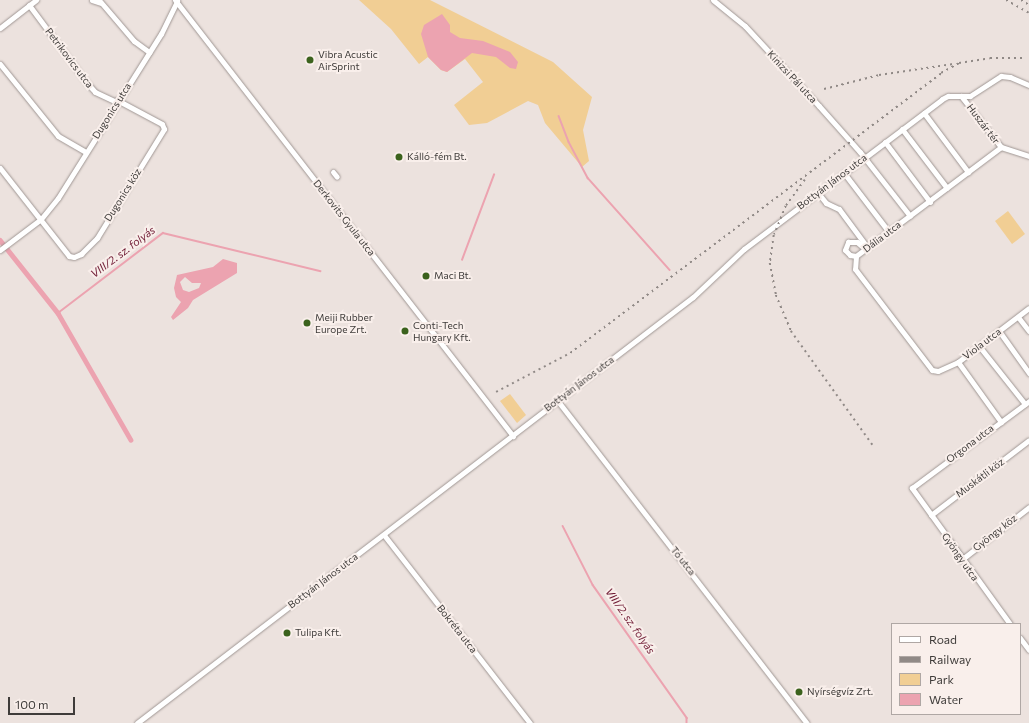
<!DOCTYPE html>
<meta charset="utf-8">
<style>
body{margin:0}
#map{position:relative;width:1029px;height:723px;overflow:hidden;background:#ece2de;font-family:Commissioner,sans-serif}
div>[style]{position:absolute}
.green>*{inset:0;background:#f1ce94}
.water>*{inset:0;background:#eca3b0}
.stream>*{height:1.5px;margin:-0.75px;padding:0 0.75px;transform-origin:0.75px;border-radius:0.75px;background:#eca3b0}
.canal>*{height:4.5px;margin:-2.25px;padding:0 2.25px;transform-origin:2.25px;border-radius:2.25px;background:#eca3b0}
.roads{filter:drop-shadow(0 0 1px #a09794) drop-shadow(0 0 1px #a09794)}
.street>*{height:5px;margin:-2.5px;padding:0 2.5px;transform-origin:2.5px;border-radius:2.5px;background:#fff}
.rail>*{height:1.5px;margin-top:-0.75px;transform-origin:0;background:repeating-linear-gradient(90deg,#908986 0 2px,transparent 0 6px)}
.dots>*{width:11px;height:11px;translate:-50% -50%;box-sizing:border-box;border:2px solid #f9efeb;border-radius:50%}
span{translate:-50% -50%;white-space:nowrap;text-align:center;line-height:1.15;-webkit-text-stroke:4px #f9efeb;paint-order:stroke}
.poi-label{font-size:10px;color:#3f3c3a}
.left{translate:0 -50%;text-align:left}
.street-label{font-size:10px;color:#3f3c3a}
.water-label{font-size:11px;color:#6f1b34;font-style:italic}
.legend{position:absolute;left:891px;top:623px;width:130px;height:92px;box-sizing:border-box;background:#f9efeb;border:1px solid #afa7a4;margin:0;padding:5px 7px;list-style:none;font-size:12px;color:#3f3c3a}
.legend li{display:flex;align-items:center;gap:8px;height:20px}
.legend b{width:20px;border:1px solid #afa7a4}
.scale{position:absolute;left:8px;top:697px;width:67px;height:18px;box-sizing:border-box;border:2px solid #3f3c3a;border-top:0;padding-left:5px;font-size:12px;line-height:14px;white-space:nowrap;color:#3f3c3a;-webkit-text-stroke:3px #f9efeb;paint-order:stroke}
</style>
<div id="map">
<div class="green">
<i style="clip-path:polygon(359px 0,430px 0,553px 62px,592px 97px,583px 130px,589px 161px,582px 167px,545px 123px,538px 105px,528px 101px,487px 123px,469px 125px,454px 105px,483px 82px,465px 59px,447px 72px,441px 70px,428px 57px,419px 64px,391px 29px)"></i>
<i style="clip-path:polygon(1008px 211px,1025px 234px,1012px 244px,995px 221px)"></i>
<i style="clip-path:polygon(510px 394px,526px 415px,517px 423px,500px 401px)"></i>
</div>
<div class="water">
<i style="clip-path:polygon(442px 14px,450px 25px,450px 32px,460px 38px,483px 41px,510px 52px,518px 62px,516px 69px,510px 68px,496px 57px,472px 53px,447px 72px,441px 70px,428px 57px,421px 34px,424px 25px)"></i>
<i style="clip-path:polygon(evenodd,223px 259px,237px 263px,237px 273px,193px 300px,188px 308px,173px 320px,171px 317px,181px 302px,176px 297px,174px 288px,177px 275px,213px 267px,223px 259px,185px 277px,192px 283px,201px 283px,199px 288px,189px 292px,183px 290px,180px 282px,185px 277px)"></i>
</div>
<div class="stream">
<i style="left:559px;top:116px;width:28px;rotate:69deg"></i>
<i style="left:569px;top:142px;width:41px;rotate:62.2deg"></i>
<i style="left:588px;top:178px;width:123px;rotate:48.3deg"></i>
<i style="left:462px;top:260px;width:91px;rotate:-69.4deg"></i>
<i style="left:58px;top:313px;width:132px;rotate:-37.3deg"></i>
<i style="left:163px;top:233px;width:162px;rotate:13.6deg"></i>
<i style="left:563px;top:526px;width:66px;rotate:63deg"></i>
<i style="left:593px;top:585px;width:163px;rotate:54.7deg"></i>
<i style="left:687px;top:718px;width:5px;rotate:90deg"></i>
</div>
<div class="canal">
<i style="left:0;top:240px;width:93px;rotate:51.5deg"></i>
<i style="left:58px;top:313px;width:146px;rotate:60.1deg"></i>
</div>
<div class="roads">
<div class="street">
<i style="left:92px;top:0;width:9px;rotate:18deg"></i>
<i style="left:99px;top:0;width:54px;rotate:49.5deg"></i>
<i style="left:134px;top:41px;width:19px;rotate:36deg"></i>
<i style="left:175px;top:0;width:552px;rotate:52.22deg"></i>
<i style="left:713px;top:0;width:41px;rotate:39.1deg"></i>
<i style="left:745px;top:26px;width:109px;rotate:47.2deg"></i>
<i style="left:819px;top:106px;width:62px;rotate:48.3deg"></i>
<i style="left:860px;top:152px;width:81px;rotate:52deg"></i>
<i style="left:29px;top:5px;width:97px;rotate:53.4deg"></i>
<i style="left:87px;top:83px;width:12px;rotate:48deg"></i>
<i style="left:95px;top:92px;width:23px;rotate:25deg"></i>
<i style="left:0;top:28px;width:46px;rotate:-37.9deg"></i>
<i style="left:0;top:64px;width:92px;rotate:51.1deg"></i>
<i style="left:58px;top:136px;width:32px;rotate:30deg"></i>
<i style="left:961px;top:96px;width:65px;rotate:51.9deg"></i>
<i style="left:1001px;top:147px;width:29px;rotate:18deg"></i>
<i style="left:924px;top:113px;width:74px;rotate:53.3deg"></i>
<i style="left:902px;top:129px;width:74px;rotate:52.7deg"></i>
<i style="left:885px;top:142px;width:75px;rotate:53.1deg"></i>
<i style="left:1001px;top:147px;width:181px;rotate:143.1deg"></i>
<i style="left:856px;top:256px;width:13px;rotate:94deg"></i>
<i style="left:855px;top:269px;width:127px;rotate:52.7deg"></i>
<i style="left:932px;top:370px;width:6px;rotate:9deg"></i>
<i style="left:938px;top:371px;width:22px;rotate:-24deg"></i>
<i style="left:958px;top:362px;width:89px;rotate:-37.3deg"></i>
<i style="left:0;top:168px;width:112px;rotate:51.9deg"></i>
<i style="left:69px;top:256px;width:5px;rotate:11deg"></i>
<i style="left:74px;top:257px;width:8px;rotate:-23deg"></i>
<i style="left:81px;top:254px;width:23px;rotate:-45deg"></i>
<i style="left:97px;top:238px;width:128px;rotate:-58.4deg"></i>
<i style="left:164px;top:129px;width:5px;rotate:-112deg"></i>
<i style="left:162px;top:124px;width:51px;rotate:-151.9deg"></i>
<i style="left:333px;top:172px;width:6px;rotate:51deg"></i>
<i style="left:844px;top:173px;width:74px;rotate:52.7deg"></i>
<i style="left:818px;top:193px;width:13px;rotate:51deg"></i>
<i style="left:826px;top:203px;width:14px;rotate:25deg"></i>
<i style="left:839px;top:209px;width:47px;rotate:53.6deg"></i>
<i style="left:0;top:250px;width:51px;rotate:-37.1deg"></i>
<i style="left:41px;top:219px;width:27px;rotate:-51deg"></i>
<i style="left:58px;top:198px;width:194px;rotate:-57.9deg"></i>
<i style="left:161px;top:34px;width:37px;rotate:-64deg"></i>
<i style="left:856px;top:256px;width:6px;rotate:-171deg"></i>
<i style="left:850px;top:255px;width:7px;rotate:-135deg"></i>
<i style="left:845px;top:250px;width:9px;rotate:-69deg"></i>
<i style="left:848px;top:242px;width:9px"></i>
<i style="left:857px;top:242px;width:11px;rotate:41deg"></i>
<i style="left:1018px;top:317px;width:18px;rotate:52deg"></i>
<i style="left:999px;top:331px;width:52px;rotate:54.5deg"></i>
<i style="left:979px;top:346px;width:74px;rotate:51.6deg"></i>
<i style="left:958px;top:362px;width:74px;rotate:54.4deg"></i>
<i style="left:557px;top:400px;width:408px;rotate:52.3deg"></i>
<i style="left:931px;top:515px;width:123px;rotate:-37.4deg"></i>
<i style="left:384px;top:535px;width:238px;rotate:52.2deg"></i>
<i style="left:961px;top:560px;width:86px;rotate:-37.9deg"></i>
<i style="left:1010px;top:624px;width:168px;rotate:-125.8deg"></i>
<i style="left:912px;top:488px;width:146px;rotate:-36.6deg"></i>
<i style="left:1020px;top:638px;width:15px;rotate:53deg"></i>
<i style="left:137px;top:723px;width:700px;rotate:-37.46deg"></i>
<i style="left:693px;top:297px;width:70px;rotate:-43.3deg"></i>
<i style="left:744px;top:249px;width:248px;rotate:-37.1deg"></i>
<i style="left:942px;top:99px;width:7px;rotate:-27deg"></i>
<i style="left:948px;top:96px;width:22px"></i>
<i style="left:970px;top:96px;width:37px;rotate:-33deg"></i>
<i style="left:1001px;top:76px;width:9px;rotate:6deg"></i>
<i style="left:1010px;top:77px;width:21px;rotate:23deg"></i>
</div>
</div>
<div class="rail">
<i style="left:1006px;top:0;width:26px;rotate:29deg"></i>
<i style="left:1021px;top:0;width:9px;rotate:32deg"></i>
<i style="left:824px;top:89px;width:57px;rotate:-14.3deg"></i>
<i style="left:879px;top:75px;width:75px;rotate:-8.5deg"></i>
<i style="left:805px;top:180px;width:32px;rotate:126deg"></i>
<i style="left:786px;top:206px;width:31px;rotate:112deg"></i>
<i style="left:774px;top:235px;width:28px;rotate:98deg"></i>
<i style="left:770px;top:263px;width:33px;rotate:79deg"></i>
<i style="left:776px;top:295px;width:39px;rotate:67deg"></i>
<i style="left:791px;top:331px;width:143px;rotate:54.4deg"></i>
<i style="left:496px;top:392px;width:84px;rotate:-27.8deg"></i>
<i style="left:570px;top:353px;width:465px;rotate:-37deg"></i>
<i style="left:941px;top:73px;width:21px;rotate:-29deg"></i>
<i style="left:959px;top:63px;width:31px;rotate:-9deg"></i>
<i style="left:990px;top:58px;width:33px"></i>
</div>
<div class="dots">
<i style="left:310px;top:60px;background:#3b621d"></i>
<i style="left:399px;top:157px;background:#3b621d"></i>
<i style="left:426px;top:276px;background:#3b621d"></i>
<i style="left:307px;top:323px;background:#3b621d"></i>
<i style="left:405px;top:331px;background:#3b621d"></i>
<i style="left:287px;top:633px;background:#3b621d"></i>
<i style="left:799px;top:692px;background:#3b621d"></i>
</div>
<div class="poi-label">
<span class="left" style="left:318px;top:60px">Vibra Acustic<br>AirSprint</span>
<span class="left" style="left:407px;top:157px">Kálló-fém Bt.</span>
<span class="left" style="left:434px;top:276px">Maci Bt.</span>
<span class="left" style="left:315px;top:323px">Meiji Rubber<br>Europe Zrt.</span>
<span class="left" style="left:413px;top:331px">Conti-Tech<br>Hungary Kft.</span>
<span class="left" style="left:295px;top:633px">Tulipa Kft.</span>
<span class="left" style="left:807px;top:692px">Nyírségvíz Zrt.</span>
</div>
<div class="street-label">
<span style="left:69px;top:58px;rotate:53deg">Petrikovics utca</span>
<span style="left:792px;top:77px;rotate:47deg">Kinizsi Pál utca</span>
<span style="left:112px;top:111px;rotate:-58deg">Dugonics utca</span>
<span style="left:983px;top:124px;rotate:53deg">Huszár tér</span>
<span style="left:832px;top:182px;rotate:-37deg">Bottyán János utca</span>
<span style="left:123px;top:195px;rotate:-58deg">Dugonics köz</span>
<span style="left:344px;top:218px;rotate:52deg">Derkovits Gyula utca</span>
<span style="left:882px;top:237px;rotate:-37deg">Dália utca</span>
<span style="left:982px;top:344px;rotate:-37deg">Viola utca</span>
<span style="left:579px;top:384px;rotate:-37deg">Bottyán János utca</span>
<span style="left:970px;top:444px;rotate:-37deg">Orgona utca</span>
<span style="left:980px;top:478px;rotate:-37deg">Muskátli köz</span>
<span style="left:995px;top:533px;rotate:-38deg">Gyöngy köz</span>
<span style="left:960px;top:557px;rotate:55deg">Gyöngy utca</span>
<span style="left:683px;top:561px;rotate:52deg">Tó utca</span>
<span style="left:323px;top:581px;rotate:-37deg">Bottyán János utca</span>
<span style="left:457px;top:629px;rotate:52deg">Bokréta utca</span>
</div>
<div class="water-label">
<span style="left:123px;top:252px;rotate:-37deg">VIII/2. sz. folyás</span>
<span style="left:630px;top:621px;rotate:55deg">VIII/2. sz. folyás</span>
</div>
<ul class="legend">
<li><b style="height:5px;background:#fff"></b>Road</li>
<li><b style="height:5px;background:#908986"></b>Railway</li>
<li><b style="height:11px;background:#f1ce94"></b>Park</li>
<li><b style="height:11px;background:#eca3b0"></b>Water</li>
</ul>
<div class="scale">100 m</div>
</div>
